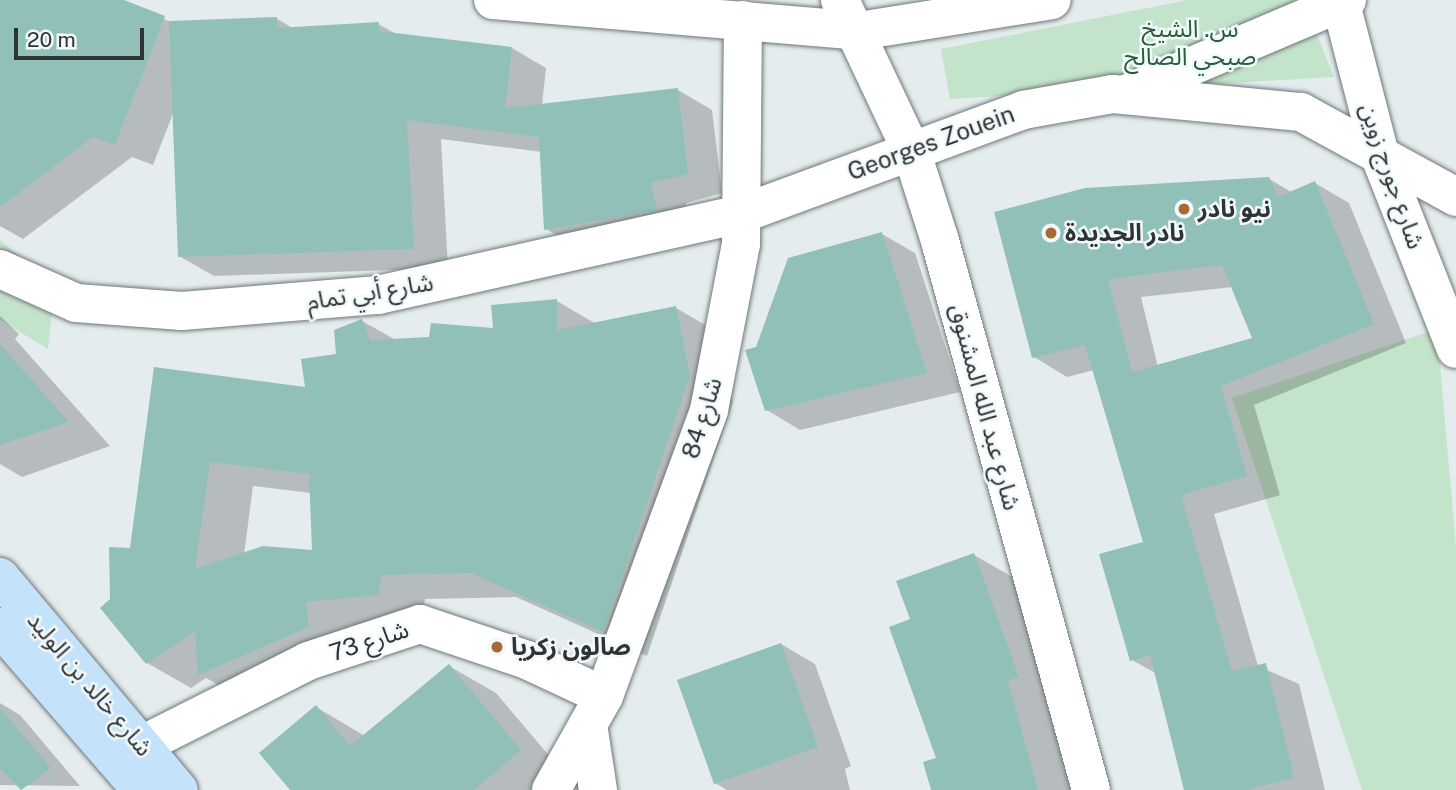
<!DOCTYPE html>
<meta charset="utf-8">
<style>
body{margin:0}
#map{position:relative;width:1456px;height:790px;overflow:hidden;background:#e4ecee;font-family:"Public Sans","Noto Sans Arabic",sans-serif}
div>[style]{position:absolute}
.green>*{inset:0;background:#c3e4ca}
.shadow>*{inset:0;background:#0003}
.building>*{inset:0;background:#91c0b8}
.roads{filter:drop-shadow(0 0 2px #707779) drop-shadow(0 0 2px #707779)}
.street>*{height:38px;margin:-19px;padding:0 19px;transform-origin:19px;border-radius:19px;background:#fff}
.secondary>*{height:38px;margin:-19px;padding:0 19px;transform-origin:19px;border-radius:19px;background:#c4e2fa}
.dots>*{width:19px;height:19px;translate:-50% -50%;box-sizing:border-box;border:4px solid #f1f9fb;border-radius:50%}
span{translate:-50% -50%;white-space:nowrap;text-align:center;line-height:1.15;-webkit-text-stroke:5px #f1f9fb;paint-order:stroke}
.park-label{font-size:24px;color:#295c39}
.street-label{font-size:24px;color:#303334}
.poi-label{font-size:24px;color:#303334;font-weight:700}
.left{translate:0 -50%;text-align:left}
.scale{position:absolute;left:14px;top:28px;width:130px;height:32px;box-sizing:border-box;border:4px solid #303334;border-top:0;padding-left:9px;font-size:21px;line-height:24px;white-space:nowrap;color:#303334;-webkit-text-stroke:5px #f1f9fb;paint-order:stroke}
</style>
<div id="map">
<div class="green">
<i style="clip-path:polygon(1188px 0,1303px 0,1334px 77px,950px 99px,941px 49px)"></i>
<i style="clip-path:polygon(0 240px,55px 287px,48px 349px,0 320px)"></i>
<i style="clip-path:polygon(1437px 329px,1456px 548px,1456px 790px,1362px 790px,1232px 398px)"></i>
</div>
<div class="shadow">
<i style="clip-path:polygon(0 0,119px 0,173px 23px,276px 18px,294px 29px,378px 24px,398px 35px,512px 48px,546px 68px,542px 105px,678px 90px,712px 110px,722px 193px,686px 203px,691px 230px,581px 249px,546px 229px,542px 152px,441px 139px,448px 268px,214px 276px,179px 256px,174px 111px,153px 165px,132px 157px,23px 239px,0 226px)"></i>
<i style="clip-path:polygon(evenodd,1269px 179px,1293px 193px,1315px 183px,1349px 203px,1406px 343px,1254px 405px,1280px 495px,1214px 514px,1258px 666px,1299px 684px,1325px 790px,1186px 790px,1157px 674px,1132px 660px,1145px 543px,1094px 370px,1067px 377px,1034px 357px,996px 213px,1269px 179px,1233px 287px,1254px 339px,1158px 367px,1141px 297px,1233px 287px)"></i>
<i style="clip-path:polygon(882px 234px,915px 253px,960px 392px,800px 430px,767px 410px,758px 349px)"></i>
<i style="clip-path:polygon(evenodd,557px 301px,596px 324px,676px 308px,719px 333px,733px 402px,647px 656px,516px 597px,425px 599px,422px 620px,349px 626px,352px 652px,243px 699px,206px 678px,191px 688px,147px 663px,112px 600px,132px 550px,156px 369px,307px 389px,362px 321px,396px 340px,431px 338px,494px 330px,557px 301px,253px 486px,311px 493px,313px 552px,244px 555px,253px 486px)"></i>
<i style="clip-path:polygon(0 316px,19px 334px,15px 339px,110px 446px,22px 477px,0 464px)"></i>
<i style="clip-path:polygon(974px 555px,1021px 582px,1077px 790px,932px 790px,938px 760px,912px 620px)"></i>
<i style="clip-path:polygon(781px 644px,815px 664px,851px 766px,845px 769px,850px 790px,727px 790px,715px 783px)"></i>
<i style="clip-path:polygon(449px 666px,496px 693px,568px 778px,553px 790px,292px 790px,316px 707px,365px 736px)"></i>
<i style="clip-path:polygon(0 703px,20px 715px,80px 786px,0 785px)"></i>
</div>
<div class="building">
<i style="clip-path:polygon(0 0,124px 0,165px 16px,115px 145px,93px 137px,0 207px)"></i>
<i style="clip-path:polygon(277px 17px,277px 28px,379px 22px,379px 31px,512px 47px,505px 108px,678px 88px,688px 174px,651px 183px,657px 210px,544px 230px,539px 137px,407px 120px,414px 249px,178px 257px,169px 21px)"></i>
<i style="clip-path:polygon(evenodd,1269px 177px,1278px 197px,1315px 181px,1374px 324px,1221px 386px,1247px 476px,1181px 495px,1232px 671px,1266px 663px,1294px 778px,1246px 790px,1184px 790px,1150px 655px,1130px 661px,1099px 554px,1143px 542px,1085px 345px,1032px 358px,994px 212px,1085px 188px,1269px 177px,1222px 265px,1252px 338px,1132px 372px,1108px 279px,1222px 265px)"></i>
<i style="clip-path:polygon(882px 232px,927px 373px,765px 411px,745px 350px,756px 347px,788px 258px)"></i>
<i style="clip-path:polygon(evenodd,557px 299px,557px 330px,676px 306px,690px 376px,603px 632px,471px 573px,382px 575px,378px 595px,306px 602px,309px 627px,198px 675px,195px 632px,146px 664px,100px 608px,110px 599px,109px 547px,130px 548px,154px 367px,305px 387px,301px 359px,336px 354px,334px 330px,362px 319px,370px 340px,429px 337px,431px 323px,493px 328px,491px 305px,557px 299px,210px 462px,309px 474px,312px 550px,263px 546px,195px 569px,210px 462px)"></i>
<i style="clip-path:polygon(0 344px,69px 422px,0 445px)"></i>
<i style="clip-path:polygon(974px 553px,1019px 677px,1008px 681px,1038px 790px,931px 790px,923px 762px,936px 758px,889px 627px,910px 619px,896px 581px)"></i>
<i style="clip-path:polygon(781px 643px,818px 747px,714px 784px,677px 680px)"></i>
<i style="clip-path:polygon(449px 664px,521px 750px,474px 790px,290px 790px,259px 753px,316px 705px,350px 746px)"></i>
<i style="clip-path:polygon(0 708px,51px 768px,21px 790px,0 769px)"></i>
</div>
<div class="roads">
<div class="street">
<i style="left:493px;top:0;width:367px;rotate:4.8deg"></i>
<i style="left:859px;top:31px;width:195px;rotate:-9.1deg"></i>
<i style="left:840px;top:0;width:166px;rotate:64.7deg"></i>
<i style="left:911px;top:150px;width:96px;rotate:72.3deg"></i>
<i style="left:940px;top:241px;width:569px;rotate:74.62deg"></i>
<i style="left:1340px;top:0;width:164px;rotate:75.5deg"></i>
<i style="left:1381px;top:159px;width:204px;rotate:68.5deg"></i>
<i style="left:1126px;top:94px;width:240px;rotate:-23deg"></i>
<i style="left:0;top:269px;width:83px;rotate:24.1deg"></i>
<i style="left:76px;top:303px;width:106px;rotate:4.3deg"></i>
<i style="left:182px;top:311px;width:197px;rotate:-4.7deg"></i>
<i style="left:378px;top:295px;width:372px;rotate:-12.6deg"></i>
<i style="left:741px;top:214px;width:301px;rotate:-20.2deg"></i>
<i style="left:1023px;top:110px;width:91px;rotate:-10.1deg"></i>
<i style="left:1113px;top:94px;width:189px;rotate:5.5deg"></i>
<i style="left:1301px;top:112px;width:177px;rotate:28.7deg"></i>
<i style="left:589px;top:731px;width:60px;rotate:81.3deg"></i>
<i style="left:142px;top:745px;width:186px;rotate:-26.8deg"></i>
<i style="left:308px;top:661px;width:118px;rotate:-18.3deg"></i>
<i style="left:420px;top:624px;width:113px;rotate:18.6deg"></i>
<i style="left:527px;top:660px;width:85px;rotate:25.1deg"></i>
<i style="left:551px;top:790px;width:108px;rotate:-60.6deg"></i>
<i style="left:604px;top:696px;width:305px;rotate:-69.8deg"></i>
<i style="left:709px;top:410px;width:169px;rotate:-79.1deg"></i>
<i style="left:741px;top:244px;width:224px;rotate:-89.5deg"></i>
</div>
<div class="secondary">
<i style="left:0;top:577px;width:278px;rotate:50deg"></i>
<i style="left:0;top:627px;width:216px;rotate:49.1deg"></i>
</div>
</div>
<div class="dots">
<i style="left:1184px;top:209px;background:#aa6834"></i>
<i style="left:1051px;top:233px;background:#aa6834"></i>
<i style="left:497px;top:647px;background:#aa6834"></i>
</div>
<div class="park-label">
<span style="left:1190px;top:43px">س. الشيخ<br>صبحي الصالح</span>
</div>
<div class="street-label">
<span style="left:931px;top:143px;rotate:-20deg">Georges Zouein</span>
<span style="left:1392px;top:176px;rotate:71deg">شارع جورج زوين</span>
<span style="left:370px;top:292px;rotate:-9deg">شارع أبي تمام</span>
<span style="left:985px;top:407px;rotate:75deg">شارع عبد الله المشنوق</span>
<span style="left:702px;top:418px;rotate:-73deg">شارع 84</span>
<span style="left:369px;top:641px;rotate:-18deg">شارع 73</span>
<span style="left:90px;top:684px;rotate:50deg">شارع خالد بن الوليد</span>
</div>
<div class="poi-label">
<span class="left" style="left:1198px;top:209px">نيو نادر</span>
<span class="left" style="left:1065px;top:233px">نادر الجديدة</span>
<span class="left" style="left:511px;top:647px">صالون زكريا</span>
</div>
<div class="scale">20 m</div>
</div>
